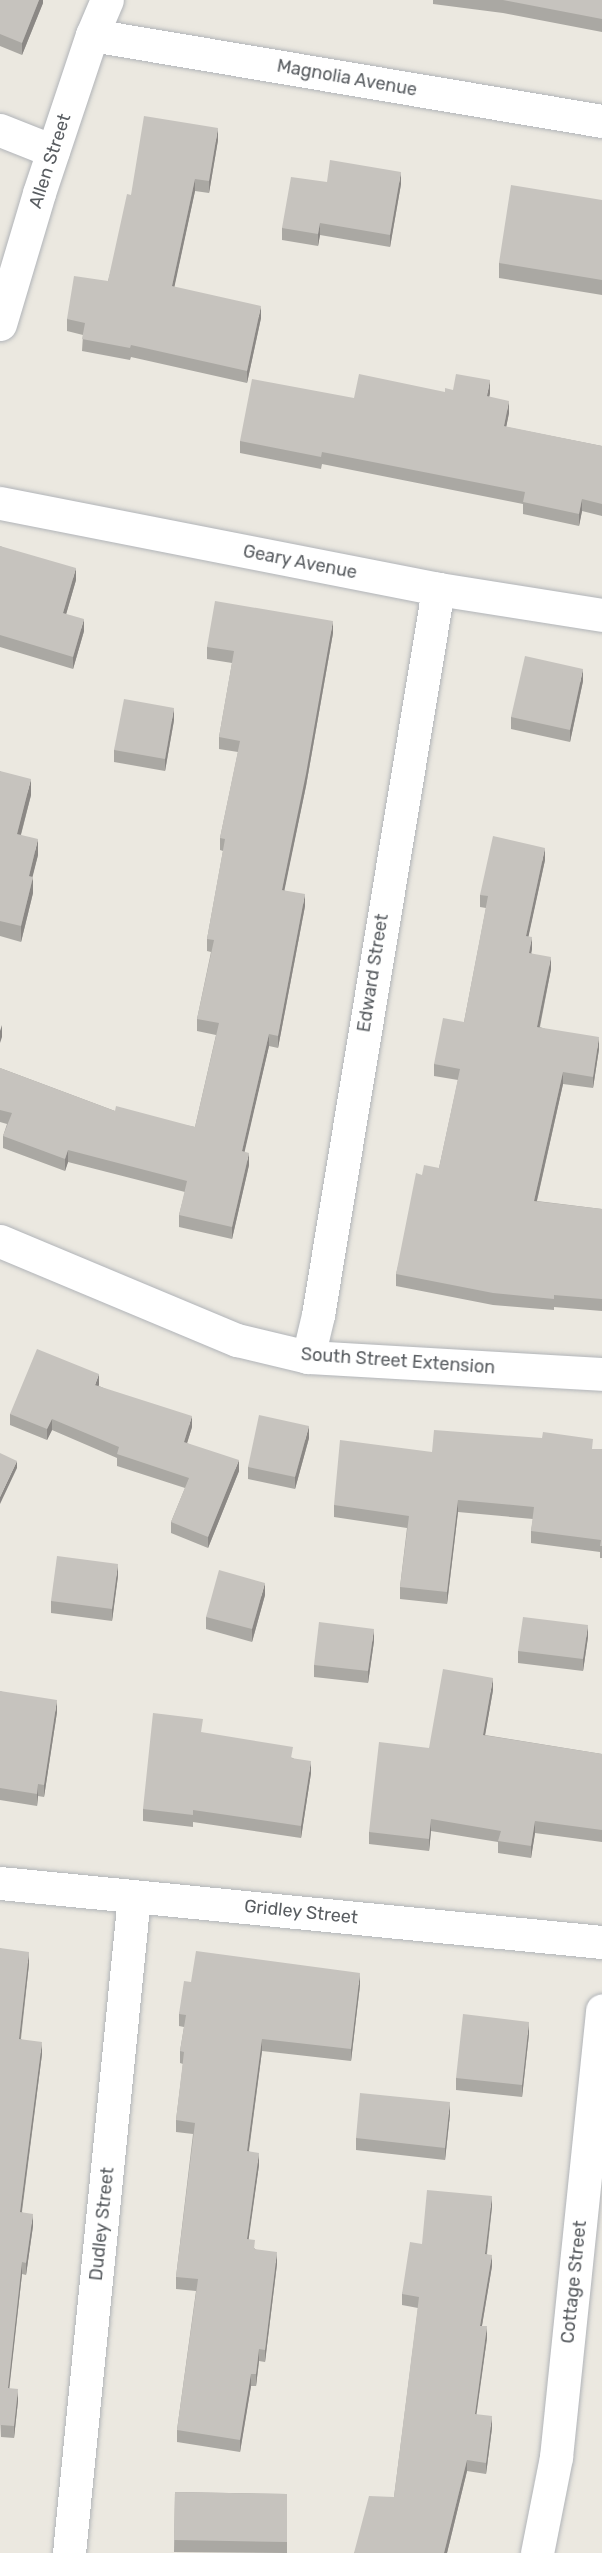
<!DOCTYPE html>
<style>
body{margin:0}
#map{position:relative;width:602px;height:2553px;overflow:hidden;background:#ebe8e0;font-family:Rubik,sans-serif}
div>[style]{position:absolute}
.roads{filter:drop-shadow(0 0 2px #b1b4b8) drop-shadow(0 0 2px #b1b4b8)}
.minor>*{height:33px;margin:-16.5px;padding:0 16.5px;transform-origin:16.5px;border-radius:16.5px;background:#fff}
.wall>*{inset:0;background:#aaa8a3}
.shaded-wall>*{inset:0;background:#8b8885}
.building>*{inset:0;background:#c6c3be}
span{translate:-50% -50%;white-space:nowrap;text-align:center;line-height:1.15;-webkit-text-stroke:6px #fff;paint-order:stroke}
.street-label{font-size:18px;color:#595d61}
</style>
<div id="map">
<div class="roads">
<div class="minor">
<i style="left:92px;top:35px;width:517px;rotate:9.57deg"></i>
<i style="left:0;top:130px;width:57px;rotate:21.6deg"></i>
<i style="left:0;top:324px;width:137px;rotate:-73.4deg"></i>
<i style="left:39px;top:193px;width:167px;rotate:-71.5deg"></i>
<i style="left:92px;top:35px;width:38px;rotate:-67deg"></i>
<i style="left:0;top:503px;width:446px;rotate:11.1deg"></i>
<i style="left:438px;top:589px;width:166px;rotate:9deg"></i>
<i style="left:0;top:1241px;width:257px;rotate:22.7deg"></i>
<i style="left:237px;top:1340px;width:73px;rotate:13.5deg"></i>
<i style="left:308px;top:1357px;width:294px;rotate:3.3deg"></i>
<i style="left:308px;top:1357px;width:43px;rotate:-76.6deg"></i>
<i style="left:318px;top:1315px;width:736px;rotate:-80.61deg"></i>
<i style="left:0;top:1883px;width:605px;rotate:5.6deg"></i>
<i style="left:69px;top:2553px;width:660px;rotate:-84.35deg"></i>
<i style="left:537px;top:2553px;width:98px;rotate:-78.8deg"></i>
<i style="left:556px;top:2457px;width:449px;rotate:-84.1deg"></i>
</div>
</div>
<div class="wall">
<i style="clip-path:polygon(0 0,43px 0,43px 3px,22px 55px,0 46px)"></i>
<i style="clip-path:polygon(433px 0,602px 0,602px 32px,503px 13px,433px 4px)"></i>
<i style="clip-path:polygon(218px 140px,209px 193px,195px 191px,174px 287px,261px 318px,247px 383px,131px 357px,130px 360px,82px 351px,83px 335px,67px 331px,67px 319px,108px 281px,131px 195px)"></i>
<i style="clip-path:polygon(327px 182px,401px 184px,390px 247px,320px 235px,318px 246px,282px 240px,282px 228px)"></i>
<i style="clip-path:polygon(602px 200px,602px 295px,499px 278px,499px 263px)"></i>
<i style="clip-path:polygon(453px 390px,490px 393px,489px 397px,509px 413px,506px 427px,602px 446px,602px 516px,582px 511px,579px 526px,523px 514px,523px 504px,322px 464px,321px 469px,240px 453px,240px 441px,354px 398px,445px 392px)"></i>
<i style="clip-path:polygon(0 546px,76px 580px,66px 614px,84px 631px,73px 669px,0 647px)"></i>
<i style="clip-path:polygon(333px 633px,306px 786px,284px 890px,305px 906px,278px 1048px,269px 1046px,244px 1152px,249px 1165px,232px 1239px,179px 1227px,179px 1215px,185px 1192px,68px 1162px,65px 1171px,3px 1148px,3px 1136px,7px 1124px,0 1122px,0 1068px,115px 1111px,195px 1127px,216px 1035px,197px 1031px,197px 1019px,211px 952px,207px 951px,207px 939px,223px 851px,220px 850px,220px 838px,238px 752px,219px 749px,219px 737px,232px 663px,207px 659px,207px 647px)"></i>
<i style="clip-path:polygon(583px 681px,570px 742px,511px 729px,511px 717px)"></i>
<i style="clip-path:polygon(174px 720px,165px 771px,114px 762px,114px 750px)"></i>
<i style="clip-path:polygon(0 771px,31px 795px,21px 835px,38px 855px,32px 877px,33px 893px,21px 942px,0 936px)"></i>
<i style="clip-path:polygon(545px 860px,528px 937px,532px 949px,531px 953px,551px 969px,540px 1027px,599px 1049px,593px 1088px,563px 1084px,537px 1201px,602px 1209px,602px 1311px,554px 1307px,554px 1310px,493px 1305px,396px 1286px,396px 1274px,422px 1175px,439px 1168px,458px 1080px,434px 1076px,434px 1064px,464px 1022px,486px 908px,480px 907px,480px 895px)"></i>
<i style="clip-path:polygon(99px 1386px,192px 1427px,187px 1443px,239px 1471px,208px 1548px,171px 1533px,171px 1522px,185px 1488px,117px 1466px,117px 1458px,52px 1430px,47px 1440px,10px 1425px,10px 1414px)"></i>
<i style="clip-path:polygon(309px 1438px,295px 1489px,248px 1479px,248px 1467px)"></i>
<i style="clip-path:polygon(593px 1449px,602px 1449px,602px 1558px,600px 1558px,600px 1552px,531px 1543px,531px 1531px,533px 1519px,458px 1512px,447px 1604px,400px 1599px,400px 1587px,407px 1528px,334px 1517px,334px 1505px,432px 1452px)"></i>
<i style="clip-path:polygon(118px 1576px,112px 1621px,51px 1613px,51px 1601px)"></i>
<i style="clip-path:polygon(265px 1595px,252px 1642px,206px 1629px,206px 1617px)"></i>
<i style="clip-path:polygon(588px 1637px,583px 1671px,518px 1663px,518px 1651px)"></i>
<i style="clip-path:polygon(374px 1641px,368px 1683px,314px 1677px,314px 1665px)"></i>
<i style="clip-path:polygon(493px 1690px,485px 1735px,602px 1754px,602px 1842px,535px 1833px,531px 1858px,498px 1853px,498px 1842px,431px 1831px,429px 1851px,369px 1844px,369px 1832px,429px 1748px)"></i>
<i style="clip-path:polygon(0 1691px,57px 1712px,44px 1797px,38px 1796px,37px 1806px,0 1800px)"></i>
<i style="clip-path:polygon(202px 1733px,293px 1758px,311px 1773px,301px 1838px,193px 1822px,193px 1827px,143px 1821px,143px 1809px)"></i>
<i style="clip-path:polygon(0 1948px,29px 1964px,21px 2039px,42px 2054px,22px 2212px,33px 2226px,26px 2275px,22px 2274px,9px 2388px,18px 2401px,14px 2438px,1px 2437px)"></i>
<i style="clip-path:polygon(191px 1982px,360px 1985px,351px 2061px,262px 2051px,249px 2151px,259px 2165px,248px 2240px,255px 2249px,277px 2264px,265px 2362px,259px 2361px,256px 2386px,251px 2386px,240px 2452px,177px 2442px,177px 2430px,196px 2291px,176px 2289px,176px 2277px,193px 2134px,176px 2132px,176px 2120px,183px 2064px,180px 2063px,180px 2051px,184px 2027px,179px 2026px,179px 2014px)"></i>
<i style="clip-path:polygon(529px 2034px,522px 2097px,456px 2090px,456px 2078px)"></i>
<i style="clip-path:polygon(450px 2114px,445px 2160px,356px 2150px,356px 2138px)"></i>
<i style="clip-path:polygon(492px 2207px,487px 2254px,492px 2266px,482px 2326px,487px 2338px,476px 2414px,492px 2428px,486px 2474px,467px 2471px,447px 2553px,354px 2553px,394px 2497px,418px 2308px,402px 2305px,402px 2294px,422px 2244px)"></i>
<i style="clip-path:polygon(175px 2492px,287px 2494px,287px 2553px,174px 2552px)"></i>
</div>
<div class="shaded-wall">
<i style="clip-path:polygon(39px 0,43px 0,43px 3px,22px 55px,22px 43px)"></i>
<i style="clip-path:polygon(218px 128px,218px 140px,209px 193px,209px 181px)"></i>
<i style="clip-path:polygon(401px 172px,401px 184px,390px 247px,390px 235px)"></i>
<i style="clip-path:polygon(195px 179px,195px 191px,172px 298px,172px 286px)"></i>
<i style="clip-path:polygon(320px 223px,320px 235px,318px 246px,318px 234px)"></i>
<i style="clip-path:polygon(261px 306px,261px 318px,247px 383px,247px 371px)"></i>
<i style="clip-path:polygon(490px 380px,490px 393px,487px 408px,487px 396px)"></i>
<i style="clip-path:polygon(509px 401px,509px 413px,504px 438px,504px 426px)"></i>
<i style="clip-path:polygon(582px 499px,582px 511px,579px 526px,579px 514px)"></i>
<i style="clip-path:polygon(76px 568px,76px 580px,63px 625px,63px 613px)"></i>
<i style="clip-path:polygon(84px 619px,84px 631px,73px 669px,73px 657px)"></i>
<i style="clip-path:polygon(333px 621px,333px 633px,306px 786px,282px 902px,282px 890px)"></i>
<i style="clip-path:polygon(583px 669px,583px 681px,570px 742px,570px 730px)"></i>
<i style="clip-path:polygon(174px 708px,174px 720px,165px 771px,165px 759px)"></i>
<i style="clip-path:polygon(31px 779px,31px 795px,17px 849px,17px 834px)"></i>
<i style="clip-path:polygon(38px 839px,38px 855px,29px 891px,29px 876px)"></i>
<i style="clip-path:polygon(545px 848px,545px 860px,526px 948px,526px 936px)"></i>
<i style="clip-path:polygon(33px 877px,33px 893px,21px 942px,21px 926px)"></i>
<i style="clip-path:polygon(305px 894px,305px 906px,278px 1048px,278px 1036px)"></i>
<i style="clip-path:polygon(532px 937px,532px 949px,529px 965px,529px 953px)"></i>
<i style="clip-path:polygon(551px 957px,551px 969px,537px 1039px,537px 1027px)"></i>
<i style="clip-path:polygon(2px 1025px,2px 1037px,0 1043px,0 1031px)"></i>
<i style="clip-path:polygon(269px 1034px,269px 1046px,242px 1163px,242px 1151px)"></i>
<i style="clip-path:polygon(599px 1037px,599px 1049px,593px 1088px,593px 1077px)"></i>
<i style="clip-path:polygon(563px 1072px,563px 1084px,534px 1213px,534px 1201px)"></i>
<i style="clip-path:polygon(68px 1150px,68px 1162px,65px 1171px,65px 1159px)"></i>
<i style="clip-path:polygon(249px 1153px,249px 1165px,232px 1239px,232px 1227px)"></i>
<i style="clip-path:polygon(99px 1374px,99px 1385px,95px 1396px,95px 1385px)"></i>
<i style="clip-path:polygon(192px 1416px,192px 1427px,184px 1453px,184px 1442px)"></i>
<i style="clip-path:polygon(52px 1419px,52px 1430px,47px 1440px,47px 1429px)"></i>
<i style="clip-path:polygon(309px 1426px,309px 1438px,295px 1489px,295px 1477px)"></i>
<i style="clip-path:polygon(239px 1460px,239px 1471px,208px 1548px,208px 1537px)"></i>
<i style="clip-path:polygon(17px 1461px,17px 1468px,0 1504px,0 1497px)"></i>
<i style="clip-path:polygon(458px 1500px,458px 1512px,447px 1604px,447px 1592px)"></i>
<i style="clip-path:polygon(118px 1564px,118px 1576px,112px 1621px,112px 1609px)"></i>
<i style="clip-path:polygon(265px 1583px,265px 1595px,252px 1642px,252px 1629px)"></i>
<i style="clip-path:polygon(588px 1625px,588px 1637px,583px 1671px,583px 1659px)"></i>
<i style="clip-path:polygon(374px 1629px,374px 1641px,368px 1683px,368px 1671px)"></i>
<i style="clip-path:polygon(493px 1678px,493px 1690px,483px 1747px,483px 1735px)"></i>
<i style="clip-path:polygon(57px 1700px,57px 1712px,44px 1797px,44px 1785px)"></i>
<i style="clip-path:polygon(311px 1761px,311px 1773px,301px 1838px,301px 1826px)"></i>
<i style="clip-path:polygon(38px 1784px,38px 1796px,37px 1806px,37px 1794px)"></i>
<i style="clip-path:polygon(431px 1819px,431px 1831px,429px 1851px,429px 1839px)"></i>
<i style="clip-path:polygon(535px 1821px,535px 1833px,531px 1858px,531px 1846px)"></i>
<i style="clip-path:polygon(29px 1952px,29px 1964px,19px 2051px,19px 2039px)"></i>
<i style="clip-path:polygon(360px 1973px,360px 1985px,351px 2061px,351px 2049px)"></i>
<i style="clip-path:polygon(529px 2022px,529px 2034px,522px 2097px,522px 2085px)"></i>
<i style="clip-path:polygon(262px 2039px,262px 2051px,247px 2163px,247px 2151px)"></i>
<i style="clip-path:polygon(42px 2042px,42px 2054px,20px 2224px,20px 2212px)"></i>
<i style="clip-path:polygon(450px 2102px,450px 2114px,445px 2160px,445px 2148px)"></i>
<i style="clip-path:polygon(259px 2153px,259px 2165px,247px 2251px,247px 2239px)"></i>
<i style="clip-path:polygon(492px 2196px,492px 2207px,485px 2265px,485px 2254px)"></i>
<i style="clip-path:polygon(33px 2214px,33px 2226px,26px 2275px,26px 2263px)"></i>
<i style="clip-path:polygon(277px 2252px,277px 2264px,265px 2362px,265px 2350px)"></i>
<i style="clip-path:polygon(492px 2255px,492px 2266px,480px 2337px,480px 2326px)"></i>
<i style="clip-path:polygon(22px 2262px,22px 2274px,8px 2400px,8px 2388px)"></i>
<i style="clip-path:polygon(487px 2326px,487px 2338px,475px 2425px,475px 2414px)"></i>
<i style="clip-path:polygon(259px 2349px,259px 2361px,256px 2386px,256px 2374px)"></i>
<i style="clip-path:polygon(251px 2374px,251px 2386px,240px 2452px,240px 2440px)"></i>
<i style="clip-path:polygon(18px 2389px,18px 2401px,14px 2438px,14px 2426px)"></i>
<i style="clip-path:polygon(492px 2416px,492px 2428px,486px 2474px,486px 2463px)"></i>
<i style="clip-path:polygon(467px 2460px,467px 2471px,447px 2553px,444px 2553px)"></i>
</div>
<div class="building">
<i style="clip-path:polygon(0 0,39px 0,22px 43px,0 34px)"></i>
<i style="clip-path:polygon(501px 0,602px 0,602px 19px,503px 0)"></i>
<i style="clip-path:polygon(144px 116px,218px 128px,209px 181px,195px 179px,172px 286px,261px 306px,247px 371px,131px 345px,130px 348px,82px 339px,85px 323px,67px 319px,74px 276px,108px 281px,127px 194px,131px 195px)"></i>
<i style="clip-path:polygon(330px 160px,401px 172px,390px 235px,320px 223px,318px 234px,282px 228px,291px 177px,327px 182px)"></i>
<i style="clip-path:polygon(511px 185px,602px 200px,602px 280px,499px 263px)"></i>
<i style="clip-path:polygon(359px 374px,445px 392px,445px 388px,453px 390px,456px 374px,490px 380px,487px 396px,509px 401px,504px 426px,602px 446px,602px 504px,582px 499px,579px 514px,523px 502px,525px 492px,322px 452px,321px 457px,240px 441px,252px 379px,354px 398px)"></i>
<i style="clip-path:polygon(0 546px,76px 568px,63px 613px,84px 619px,73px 657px,0 635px)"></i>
<i style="clip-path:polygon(215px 601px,333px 621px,306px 774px,282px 890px,305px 894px,278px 1036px,269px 1034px,242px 1151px,249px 1153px,232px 1227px,179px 1215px,187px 1181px,68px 1150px,65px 1159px,3px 1136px,12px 1113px,0 1110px,0 1068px,115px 1111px,116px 1106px,195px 1127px,219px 1023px,197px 1019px,214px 940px,207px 939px,225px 839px,220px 838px,240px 741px,219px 737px,234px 651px,207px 647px)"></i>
<i style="clip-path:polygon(525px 656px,583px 669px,570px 730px,511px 717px)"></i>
<i style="clip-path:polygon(124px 699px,174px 708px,165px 759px,114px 750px)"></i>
<i style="clip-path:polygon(0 771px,31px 779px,17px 834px,38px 839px,29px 876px,33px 877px,21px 926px,0 921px)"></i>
<i style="clip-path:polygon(493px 836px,545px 848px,526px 936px,532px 937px,529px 953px,551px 957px,537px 1027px,599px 1037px,593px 1077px,563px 1072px,534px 1201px,602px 1209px,602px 1299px,554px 1295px,554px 1299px,493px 1293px,396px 1274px,416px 1173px,422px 1175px,424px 1165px,439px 1168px,460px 1069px,434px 1064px,443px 1018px,464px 1022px,488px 896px,480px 895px)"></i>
<i style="clip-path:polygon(37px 1349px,99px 1374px,95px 1385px,192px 1416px,184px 1442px,239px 1460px,208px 1537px,171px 1522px,189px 1478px,117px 1454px,119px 1447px,52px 1419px,47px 1429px,10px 1414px)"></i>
<i style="clip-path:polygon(259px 1415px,309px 1426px,295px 1477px,248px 1467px)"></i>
<i style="clip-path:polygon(434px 1430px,542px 1438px,543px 1432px,593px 1439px,592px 1449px,602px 1449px,602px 1546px,600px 1546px,601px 1540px,531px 1531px,534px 1507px,458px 1500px,447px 1592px,400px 1587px,409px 1516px,334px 1505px,340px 1440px,432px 1452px)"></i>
<i style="clip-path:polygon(0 1453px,17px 1461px,0 1497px)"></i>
<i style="clip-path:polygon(57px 1556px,118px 1564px,112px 1609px,51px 1601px)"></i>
<i style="clip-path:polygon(219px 1570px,265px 1583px,252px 1629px,206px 1617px)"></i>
<i style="clip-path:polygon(523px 1617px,588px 1625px,583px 1659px,518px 1651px)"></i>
<i style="clip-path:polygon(319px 1622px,374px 1629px,368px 1671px,314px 1665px)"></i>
<i style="clip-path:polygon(443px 1669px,493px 1678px,483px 1735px,602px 1754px,602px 1830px,535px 1821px,531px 1846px,498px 1841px,501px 1831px,431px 1819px,429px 1839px,369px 1832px,379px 1742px,429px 1748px)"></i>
<i style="clip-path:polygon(0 1691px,57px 1700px,44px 1785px,38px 1784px,37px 1794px,0 1788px)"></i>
<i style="clip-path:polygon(153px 1713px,203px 1719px,201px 1732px,293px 1747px,291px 1758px,311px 1761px,301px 1826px,193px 1810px,193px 1815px,143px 1809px)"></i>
<i style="clip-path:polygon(0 1948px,29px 1952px,19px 2039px,42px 2042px,20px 2212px,33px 2214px,26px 2263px,22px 2262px,8px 2388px,18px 2389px,14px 2426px,1px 2425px,0 2438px)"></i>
<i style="clip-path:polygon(196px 1951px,360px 1973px,351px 2049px,262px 2039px,247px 2151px,259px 2153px,247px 2239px,255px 2240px,254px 2249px,277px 2252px,265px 2350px,259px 2349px,256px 2374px,251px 2374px,240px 2440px,177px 2430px,198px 2279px,176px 2277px,195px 2123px,176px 2120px,184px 2052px,180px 2051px,186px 2015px,179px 2014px,184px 1981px,191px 1982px)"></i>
<i style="clip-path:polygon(463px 2014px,529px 2022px,522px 2085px,456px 2078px)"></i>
<i style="clip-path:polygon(360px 2093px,450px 2102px,445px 2148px,356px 2138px)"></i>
<i style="clip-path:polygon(427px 2190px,492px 2196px,485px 2254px,492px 2255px,480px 2326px,487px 2326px,475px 2414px,492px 2416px,486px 2463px,467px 2460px,444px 2553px,354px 2553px,369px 2496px,394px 2497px,419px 2297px,402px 2294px,410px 2242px,422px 2244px)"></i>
<i style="clip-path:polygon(175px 2492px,287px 2494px,287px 2542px,174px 2540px)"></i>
</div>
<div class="street-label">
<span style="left:347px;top:78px;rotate:10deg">Magnolia Avenue</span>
<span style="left:50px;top:161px;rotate:-72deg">Allen Street</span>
<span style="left:300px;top:562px;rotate:11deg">Geary Avenue</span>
<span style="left:373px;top:973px;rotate:-81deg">Edward Street</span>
<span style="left:398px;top:1361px;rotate:4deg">South Street Extension</span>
<span style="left:301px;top:1912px;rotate:6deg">Gridley Street</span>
<span style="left:102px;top:2224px;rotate:-84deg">Dudley Street</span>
<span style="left:574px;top:2282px;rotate:-84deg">Cottage Street</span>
</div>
</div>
